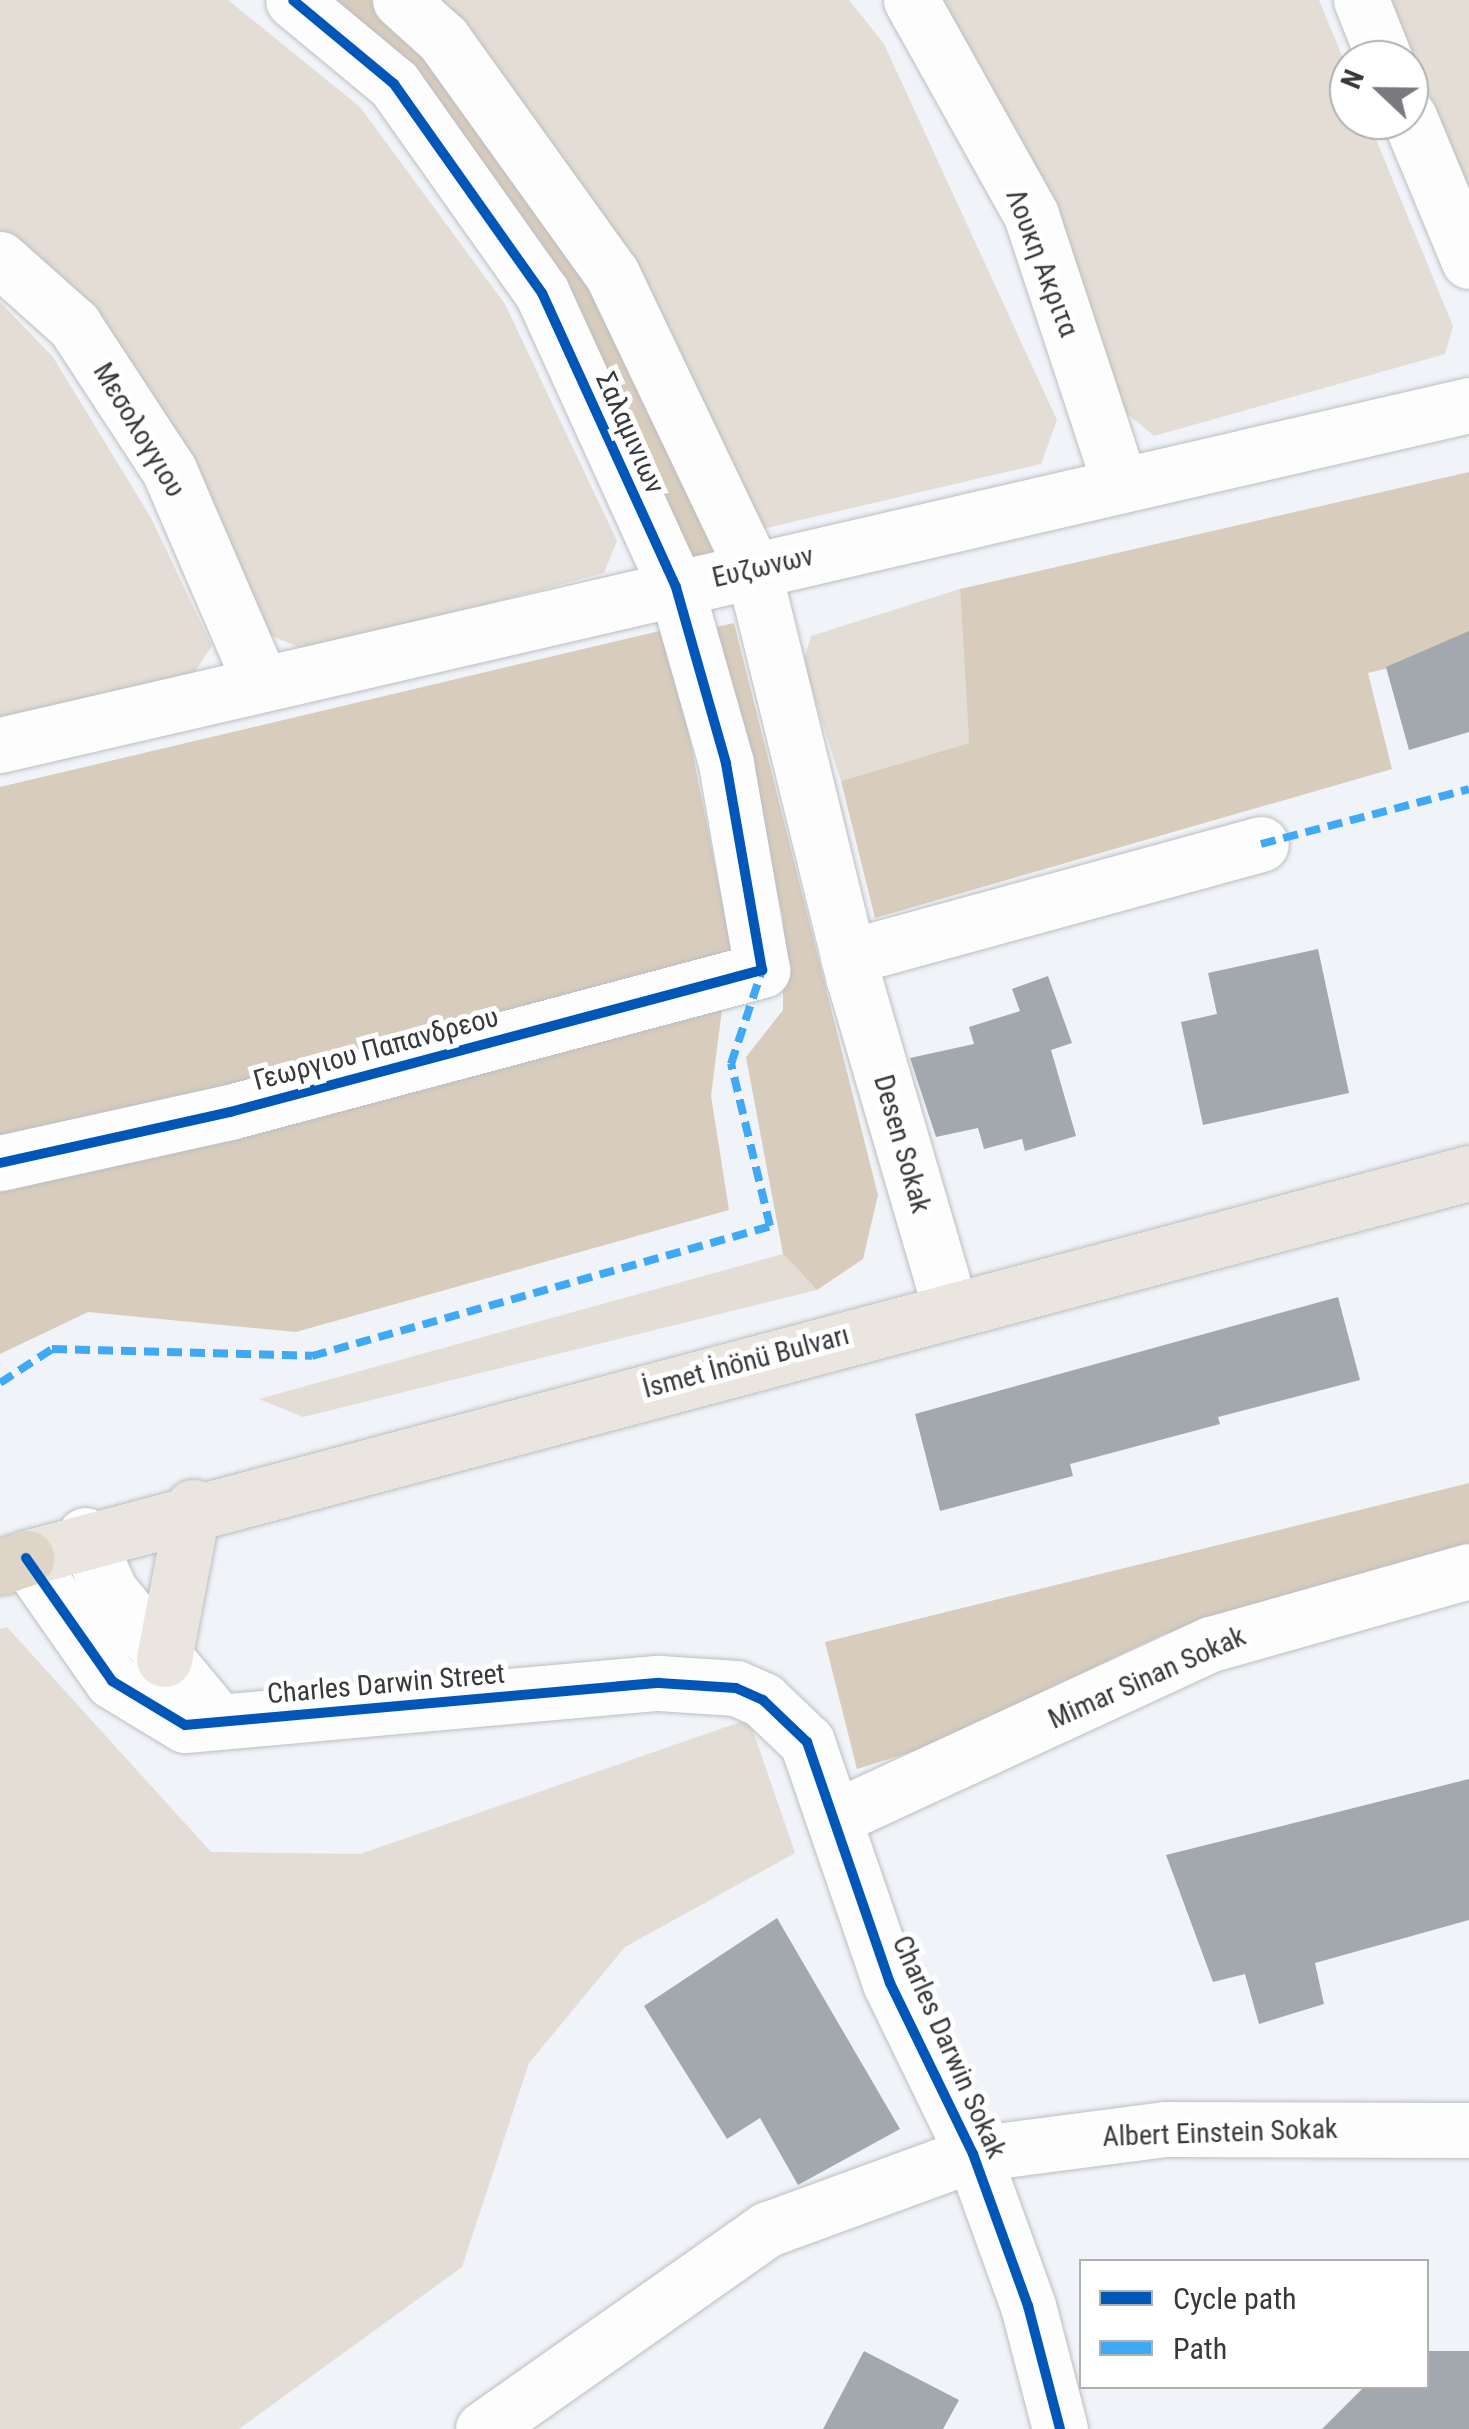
<!DOCTYPE html>
<meta charset="utf-8">
<style>
body{margin:0}
#map{position:relative;width:1469px;height:2429px;overflow:hidden;background:#f0f3f7;font-family:"Roboto Condensed",sans-serif}
div>[style]{position:absolute}
.green>*{inset:0;background:#e4ddd5}
.forest>*{inset:0;background:#d8ccbd}
.building>*{inset:0;background:#a3a8af}
.roads{filter:drop-shadow(0 0 2px #bbbec1) drop-shadow(0 0 2px #bbbec1)}
.minor>*{height:55px;margin:-27.5px;padding:0 27.5px;transform-origin:27.5px;border-radius:27.5px;background:#fdfdfe}
.major>*{height:55px;margin:-27.5px;padding:0 27.5px;transform-origin:27.5px;border-radius:27.5px;background:#eae5de}
.highway>*{height:55px;margin:-27.5px;padding:0 27.5px;transform-origin:27.5px;border-radius:27.5px;background:#ded5c7}
.quiet>*{height:8px;margin-top:-4px;transform-origin:0;background:repeating-linear-gradient(90deg,#3fa9f5 0 15px,transparent 0 23px)}
.cycleway>*{height:10px;margin:-5px;padding:0 5px;transform-origin:5px;border-radius:5px;background:#0057b8}
span{translate:-50% -50%;white-space:nowrap;text-align:center;line-height:1.15;-webkit-text-stroke:10px #fff;paint-order:stroke}
.street-label{font-size:28px;color:#37393c}
.legend{position:absolute;left:1079px;top:2259px;width:350px;height:130px;box-sizing:border-box;background:#fff;border:2px solid #afb0b1;margin:0;padding:12px 18px;list-style:none;font-size:30px;color:#37393c}
.legend li{display:flex;align-items:center;gap:20px;height:50px}
.legend b{width:50px;border:2px solid #afb0b1}
.north{position:absolute;left:1329px;top:40px;width:100px;height:100px;box-sizing:border-box;background:#fff;border:2px solid #afb0b1;border-radius:50%;rotate:292deg;font-size:28px;font-weight:700;line-height:40px;text-align:center;color:#37393c}
.north::after{content:'';display:block;margin:auto;width:35px;height:45px;background:#787a7d;clip-path:polygon(50% 0,100% 100%,50% 72%,0 100%)}
</style>
<div id="map">
<div class="green">
<i style="clip-path:polygon(0 0,228px 0,360px 107px,505px 304px,617px 541px,604px 573px,308px 651px,267px 634px,0 233px)"></i>
<i style="clip-path:polygon(428px 0,849px 0,884px 44px,1057px 420px,1041px 464px,753px 531px,634px 256px)"></i>
<i style="clip-path:polygon(930px 0,1319px 0,1349px 73px,1349px 120px,1368px 120px,1453px 326px,1445px 354px,1154px 436px,1119px 407px)"></i>
<i style="clip-path:polygon(1389px 0,1469px 0,1469px 191px)"></i>
<i style="clip-path:polygon(0 302px,53px 357px,151px 518px,212px 646px,191px 677px,0 717px)"></i>
<i style="clip-path:polygon(960px 589px,969px 743px,841px 781px,803px 662px,811px 636px)"></i>
<i style="clip-path:polygon(783px 1254px,817px 1290px,303px 1417px,259px 1399px)"></i>
<i style="clip-path:polygon(7px 1627px,211px 1852px,360px 1854px,749px 1719px,795px 1853px,625px 1947px,529px 2063px,462px 2267px,239px 2429px,0 2429px,0 1629px)"></i>
</div>
<div class="forest">
<i style="clip-path:polygon(293px 0,400px 0,443px 39px,753px 569px,676px 587px,542px 293px)"></i>
<i style="clip-path:polygon(1469px 472px,1469px 649px,1368px 673px,1392px 769px,875px 918px,841px 781px,969px 743px,960px 589px)"></i>
<i style="clip-path:polygon(734px 623px,878px 1195px,863px 1259px,817px 1290px,783px 1254px,746px 1057px,783px 1010px,783px 917px,711px 628px)"></i>
<i style="clip-path:polygon(668px 629px,733px 956px,0 1143px,0 787px)"></i>
<i style="clip-path:polygon(722px 1009px,711px 1096px,729px 1210px,296px 1332px,88px 1312px,0 1354px,0 1175px)"></i>
<i style="clip-path:polygon(1469px 1483px,1469px 1545px,1162px 1635px,924px 1748px,857px 1769px,825px 1642px)"></i>
</div>
<div class="building">
<i style="clip-path:polygon(1469px 631px,1469px 732px,1409px 750px,1386px 667px)"></i>
<i style="clip-path:polygon(1318px 949px,1349px 1093px,1203px 1125px,1181px 1022px,1217px 1014px,1208px 973px)"></i>
<i style="clip-path:polygon(1048px 976px,1072px 1043px,1051px 1050px,1076px 1136px,1025px 1151px,1022px 1139px,984px 1149px,978px 1128px,936px 1137px,910px 1058px,974px 1044px,969px 1027px,1020px 1011px,1012px 989px)"></i>
<i style="clip-path:polygon(1338px 1297px,1360px 1380px,1218px 1417px,1220px 1424px,1070px 1464px,1073px 1476px,940px 1511px,915px 1414px)"></i>
<i style="clip-path:polygon(1469px 1779px,1469px 1920px,1315px 1963px,1324px 2004px,1259px 2024px,1245px 1974px,1213px 1982px,1166px 1855px)"></i>
<i style="clip-path:polygon(777px 1918px,900px 2129px,798px 2185px,760px 2118px,727px 2139px,644px 2006px)"></i>
<i style="clip-path:polygon(864px 2351px,959px 2400px,943px 2429px,823px 2429px)"></i>
<i style="clip-path:polygon(1426px 2351px,1469px 2351px,1469px 2429px,1322px 2429px,1365px 2386px,1426px 2386px)"></i>
</div>
<div class="roads">
<div class="minor">
<i style="left:400px;top:0;width:58px;rotate:42.2deg"></i>
<i style="left:443px;top:39px;width:289px;rotate:54.3deg"></i>
<i style="left:612px;top:274px;width:327px;rotate:64.5deg"></i>
<i style="left:753px;top:569px;width:422px;rotate:76.2deg"></i>
<i style="left:854px;top:979px;width:343px;rotate:73.7deg"></i>
<i style="left:911px;top:0;width:246px;rotate:60.8deg"></i>
<i style="left:1031px;top:215px;width:283px;rotate:71.7deg"></i>
<i style="left:1361px;top:0;width:65px;rotate:68.2deg"></i>
<i style="left:1409px;top:117px;width:156px;rotate:67.4deg"></i>
<i style="left:0;top:259px;width:99px;rotate:41.7deg"></i>
<i style="left:74px;top:325px;width:173px;rotate:56.8deg"></i>
<i style="left:169px;top:470px;width:233px;rotate:66.7deg"></i>
<i style="left:0;top:745px;width:1508px;rotate:-13.03deg"></i>
<i style="left:848px;top:957px;width:428px;rotate:-15.3deg"></i>
<i style="left:0;top:1163px;width:236px;rotate:-12.5deg"></i>
<i style="left:230px;top:1112px;width:551px;rotate:-14.94deg"></i>
<i style="left:762px;top:970px;width:210px;rotate:-99.9deg"></i>
<i style="left:726px;top:763px;width:183px;rotate:-105.9deg"></i>
<i style="left:676px;top:587px;width:323px;rotate:-114.5deg"></i>
<i style="left:542px;top:293px;width:256px;rotate:-125.3deg"></i>
<i style="left:394px;top:84px;width:131px;rotate:-140.3deg"></i>
<i style="left:85px;top:1535px;width:61px;rotate:65.9deg"></i>
<i style="left:110px;top:1591px;width:169px;rotate:50.3deg"></i>
<i style="left:26px;top:1558px;width:150px;rotate:55deg"></i>
<i style="left:112px;top:1681px;width:85px;rotate:31.1deg"></i>
<i style="left:185px;top:1725px;width:476px;rotate:-5.1deg"></i>
<i style="left:659px;top:1683px;width:77px;rotate:3.7deg"></i>
<i style="left:736px;top:1688px;width:30px;rotate:24deg"></i>
<i style="left:763px;top:1700px;width:61px;rotate:43.7deg"></i>
<i style="left:807px;top:1742px;width:255px;rotate:71deg"></i>
<i style="left:890px;top:1983px;width:190px;rotate:64.1deg"></i>
<i style="left:973px;top:2154px;width:162px;rotate:70.1deg"></i>
<i style="left:1028px;top:2306px;width:127px;rotate:75.4deg"></i>
<i style="left:836px;top:1817px;width:413px;rotate:-24.8deg"></i>
<i style="left:1211px;top:1644px;width:268px;rotate:-15.8deg"></i>
<i style="left:483px;top:2429px;width:348px;rotate:-35.1deg"></i>
<i style="left:768px;top:2229px;width:218px;rotate:-20.1deg"></i>
<i style="left:973px;top:2154px;width:194px;rotate:-7.4deg"></i>
<i style="left:1165px;top:2129px;width:304px;rotate:0.2deg"></i>
</div>
<div class="major">
<i style="left:26px;top:1558px;width:1493px;rotate:-14.94deg"></i>
<i style="left:164px;top:1659px;width:155px;rotate:-79.2deg"></i>
</div>
<div class="highway">
<i style="left:0;top:1567px;width:28px;rotate:-19deg"></i>
</div>
</div>
<div class="quiet">
<i style="left:1261px;top:844px;width:215px;rotate:-14.8deg"></i>
<i style="left:0;top:1383px;width:62px;rotate:-33.2deg"></i>
<i style="left:52px;top:1349px;width:260px;rotate:1.5deg"></i>
<i style="left:312px;top:1356px;width:476px;rotate:-15.8deg"></i>
<i style="left:770px;top:1226px;width:167px;rotate:-103.5deg"></i>
<i style="left:731px;top:1064px;width:99px;rotate:-71.7deg"></i>
</div>
<div class="cycleway">
<i style="left:0;top:1163px;width:236px;rotate:-12.5deg"></i>
<i style="left:230px;top:1112px;width:551px;rotate:-14.94deg"></i>
<i style="left:762px;top:970px;width:210px;rotate:-99.9deg"></i>
<i style="left:726px;top:763px;width:183px;rotate:-105.9deg"></i>
<i style="left:676px;top:587px;width:323px;rotate:-114.5deg"></i>
<i style="left:542px;top:293px;width:256px;rotate:-125.3deg"></i>
<i style="left:394px;top:84px;width:131px;rotate:-140.3deg"></i>
<i style="left:26px;top:1558px;width:150px;rotate:55deg"></i>
<i style="left:112px;top:1681px;width:85px;rotate:31.1deg"></i>
<i style="left:185px;top:1725px;width:476px;rotate:-5.1deg"></i>
<i style="left:659px;top:1683px;width:77px;rotate:3.7deg"></i>
<i style="left:736px;top:1688px;width:30px;rotate:24deg"></i>
<i style="left:763px;top:1700px;width:61px;rotate:43.7deg"></i>
<i style="left:807px;top:1742px;width:255px;rotate:71deg"></i>
<i style="left:890px;top:1983px;width:190px;rotate:64.1deg"></i>
<i style="left:973px;top:2154px;width:162px;rotate:70.1deg"></i>
<i style="left:1028px;top:2306px;width:127px;rotate:75.4deg"></i>
</div>
<div class="street-label">
<span style="left:1042px;top:263px;rotate:69deg">Λουκη Ακριτα</span>
<span style="left:139px;top:430px;rotate:59deg">Μεσολογγιου</span>
<span style="left:630px;top:433px;rotate:66deg">Σαλαμινιων</span>
<span style="left:763px;top:567px;rotate:-13deg">Ευζωνων</span>
<span style="left:376px;top:1049px;rotate:-15deg">Γεωργιου Παπανδρεου</span>
<span style="left:902px;top:1144px;rotate:74deg">Desen Sokak</span>
<span style="left:746px;top:1362px;rotate:-15deg">İsmet İnönü Bulvarı</span>
<span style="left:1147px;top:1678px;rotate:-24deg">Mimar Sinan Sokak</span>
<span style="left:386px;top:1684px;rotate:-5deg">Charles Darwin Street</span>
<span style="left:949px;top:2047px;rotate:66deg">Charles Darwin Sokak</span>
<span style="left:1220px;top:2133px;rotate:-2deg">Albert Einstein Sokak</span>
</div>
<ul class="legend">
<li><b style="height:12px;background:#0057b8"></b>Cycle path</li>
<li><b style="height:12px;background:#3fa9f5"></b>Path</li>
</ul>
<div class="north">N</div>
</div>
